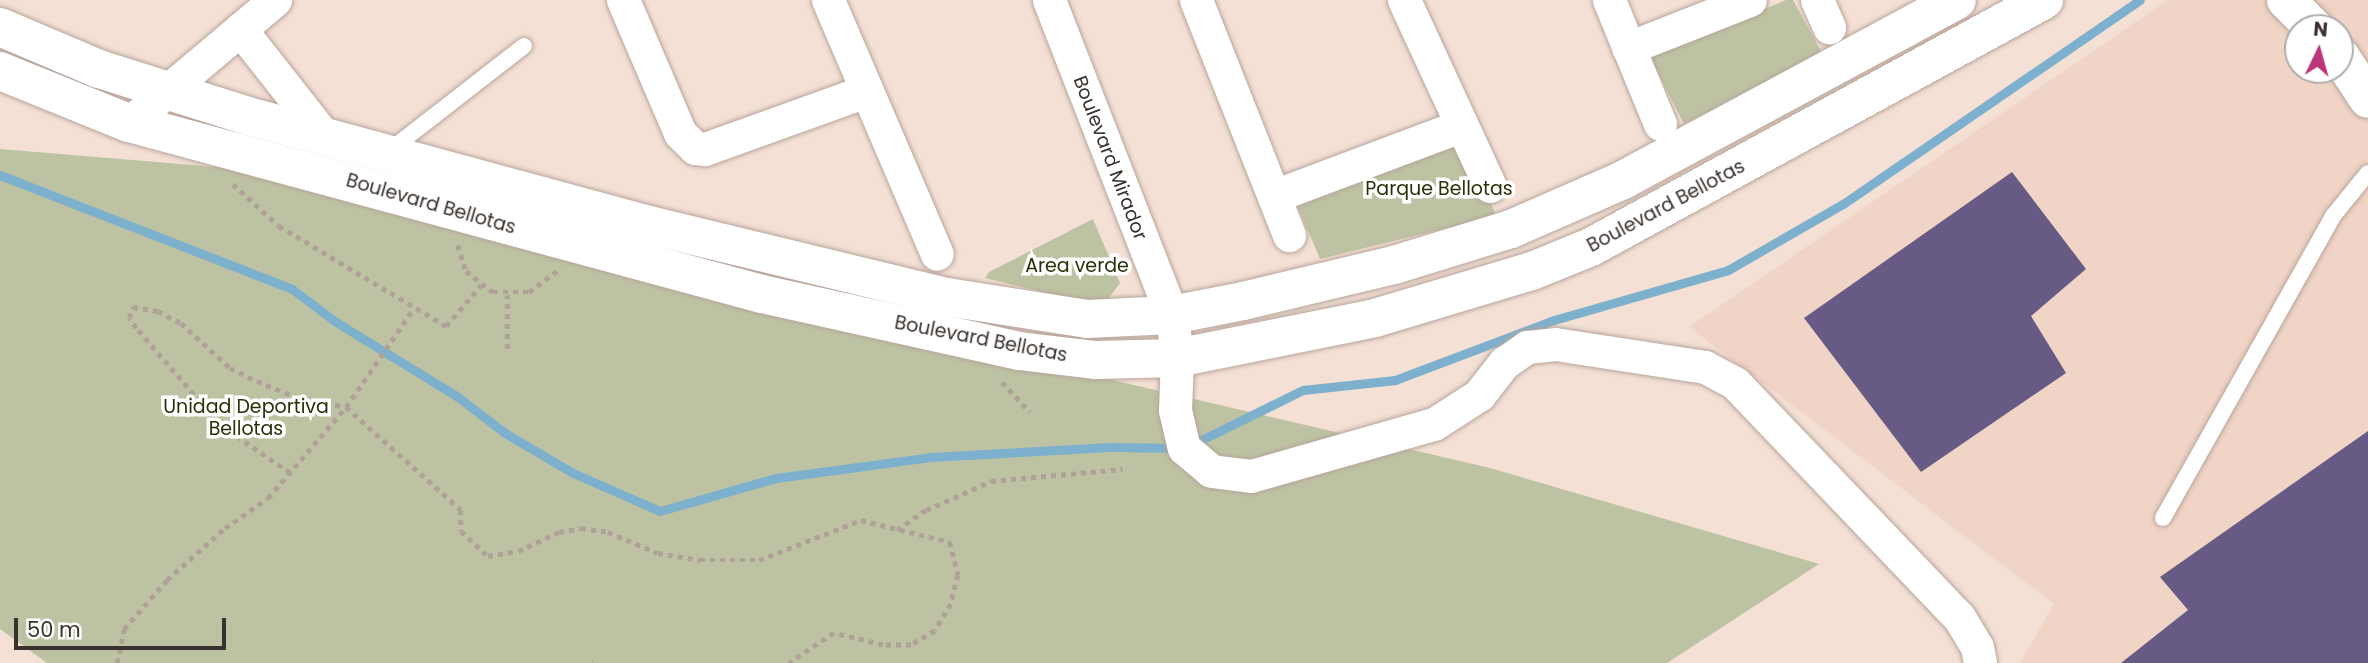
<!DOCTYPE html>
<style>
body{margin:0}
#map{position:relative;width:2368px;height:663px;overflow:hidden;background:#f4e0d5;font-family:Poppins,sans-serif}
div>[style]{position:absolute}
.built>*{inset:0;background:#f0d4c5}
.green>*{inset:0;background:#bdc3a2}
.stream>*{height:9px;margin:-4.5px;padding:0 4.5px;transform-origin:4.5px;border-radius:4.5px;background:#7db0cd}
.building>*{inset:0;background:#675a85}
.path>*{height:4.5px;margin-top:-2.25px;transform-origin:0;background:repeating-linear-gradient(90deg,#b0a198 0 5px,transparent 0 10px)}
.roads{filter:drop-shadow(0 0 2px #b8a59b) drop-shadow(0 0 2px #b8a59b)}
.service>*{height:16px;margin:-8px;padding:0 8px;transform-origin:8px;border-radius:8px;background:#fff}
.minor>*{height:33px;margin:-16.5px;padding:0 16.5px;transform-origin:16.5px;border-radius:16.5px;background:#fff}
.tertiary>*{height:38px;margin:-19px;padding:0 19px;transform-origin:19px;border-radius:19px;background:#fff}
span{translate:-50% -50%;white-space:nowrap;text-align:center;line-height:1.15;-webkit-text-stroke:7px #fff;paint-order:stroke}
.street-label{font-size:19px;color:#39312d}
.park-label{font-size:19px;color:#2c3008}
.north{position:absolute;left:2284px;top:14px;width:70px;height:70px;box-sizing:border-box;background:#fff;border:2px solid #b0adab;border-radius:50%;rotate:5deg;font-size:19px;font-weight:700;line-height:28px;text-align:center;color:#39312d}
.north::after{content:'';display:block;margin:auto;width:24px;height:32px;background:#bb3578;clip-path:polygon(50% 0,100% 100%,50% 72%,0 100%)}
.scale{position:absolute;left:14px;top:618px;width:212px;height:32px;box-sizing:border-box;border:4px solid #39312d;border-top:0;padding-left:9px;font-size:21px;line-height:24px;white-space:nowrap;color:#39312d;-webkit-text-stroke:5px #fff;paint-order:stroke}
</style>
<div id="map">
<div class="built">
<i style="clip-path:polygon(evenodd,2168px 0,2368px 0,2368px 663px,2020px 663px,2054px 604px,1689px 327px,2168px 0,2298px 28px,2340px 28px,2340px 70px,2298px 70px,2298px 28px)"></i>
</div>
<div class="green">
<i style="clip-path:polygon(1786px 0,1793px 0,1823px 55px,1684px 124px,1650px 57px)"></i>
<i style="clip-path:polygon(1465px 136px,1496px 216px,1320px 259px,1296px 202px)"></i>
<i style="clip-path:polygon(0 149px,289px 173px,761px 298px,1490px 468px,1819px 564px,1667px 663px,47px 663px,0 629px)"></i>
<i style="clip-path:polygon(1093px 219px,1120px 283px,1106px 302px,1077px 300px,985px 278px,989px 272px)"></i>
</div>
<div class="stream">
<i style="left:0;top:175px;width:313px;rotate:21.3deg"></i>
<i style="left:292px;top:289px;width:55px;rotate:36.9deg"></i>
<i style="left:336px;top:322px;width:143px;rotate:31.6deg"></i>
<i style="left:458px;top:397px;width:59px;rotate:37.5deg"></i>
<i style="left:505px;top:433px;width:79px;rotate:30.5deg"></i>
<i style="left:573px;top:473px;width:95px;rotate:23.6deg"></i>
<i style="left:660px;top:511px;width:121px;rotate:-15.9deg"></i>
<i style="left:776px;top:478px;width:156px;rotate:-7.7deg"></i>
<i style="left:931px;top:457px;width:180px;rotate:-3.2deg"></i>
<i style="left:1111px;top:447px;width:67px;rotate:0.9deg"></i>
<i style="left:1191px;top:445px;width:125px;rotate:-26.2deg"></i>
<i style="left:1303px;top:390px;width:93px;rotate:-6.2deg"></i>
<i style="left:1395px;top:380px;width:170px;rotate:-20.7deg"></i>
<i style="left:1554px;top:320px;width:181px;rotate:-16deg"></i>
<i style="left:1728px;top:270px;width:133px;rotate:-29.9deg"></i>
<i style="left:1843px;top:204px;width:360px;rotate:-34.5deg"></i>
</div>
<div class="building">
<i style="clip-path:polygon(2012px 172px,2086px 269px,2031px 316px,2066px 373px,1921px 472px,1804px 318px)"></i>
<i style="clip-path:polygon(2368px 431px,2368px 663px,2121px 663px,2188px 610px,2160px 577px)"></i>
</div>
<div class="path">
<i style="left:233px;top:184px;width:62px;rotate:42.4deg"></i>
<i style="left:279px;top:226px;width:195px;rotate:30.9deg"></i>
<i style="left:446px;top:326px;width:54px;rotate:-49.5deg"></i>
<i style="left:458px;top:245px;width:27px;rotate:73deg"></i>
<i style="left:466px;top:271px;width:34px;rotate:38deg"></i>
<i style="left:493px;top:292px;width:36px"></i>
<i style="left:529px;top:292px;width:35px;rotate:-37deg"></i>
<i style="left:507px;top:349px;width:54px;rotate:-90deg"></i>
<i style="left:1002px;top:382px;width:41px;rotate:47deg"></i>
<i style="left:290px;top:473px;width:85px;rotate:-145.6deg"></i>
<i style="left:220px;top:425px;width:128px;rotate:-130.9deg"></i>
<i style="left:136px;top:328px;width:12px;rotate:-125deg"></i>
<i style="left:129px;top:318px;width:12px;rotate:-70deg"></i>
<i style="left:133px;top:307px;width:25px;rotate:9deg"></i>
<i style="left:158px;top:311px;width:26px;rotate:28deg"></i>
<i style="left:181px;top:323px;width:67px;rotate:42.6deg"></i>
<i style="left:230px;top:368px;width:30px;rotate:26deg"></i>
<i style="left:257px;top:381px;width:42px;rotate:22.3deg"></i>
<i style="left:296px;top:397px;width:51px;rotate:11.3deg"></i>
<i style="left:346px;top:407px;width:154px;rotate:41.8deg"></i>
<i style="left:461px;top:510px;width:21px;rotate:90deg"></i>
<i style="left:461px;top:531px;width:37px;rotate:43deg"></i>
<i style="left:488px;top:556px;width:30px;rotate:-9deg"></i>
<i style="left:518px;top:551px;width:45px;rotate:-24.9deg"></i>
<i style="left:559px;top:532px;width:22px;rotate:-10deg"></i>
<i style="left:581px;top:528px;width:27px;rotate:8deg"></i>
<i style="left:608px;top:532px;width:54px;rotate:22.8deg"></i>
<i style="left:658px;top:553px;width:43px;rotate:9.5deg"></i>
<i style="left:700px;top:560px;width:59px"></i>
<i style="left:759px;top:560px;width:110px;rotate:-21.4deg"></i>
<i style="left:861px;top:520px;width:92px;rotate:13.9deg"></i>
<i style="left:950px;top:542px;width:34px;rotate:76deg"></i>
<i style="left:958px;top:575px;width:30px;rotate:104deg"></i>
<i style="left:951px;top:604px;width:31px;rotate:121deg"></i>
<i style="left:935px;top:631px;width:28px;rotate:150deg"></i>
<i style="left:911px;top:645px;width:28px;rotate:180deg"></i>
<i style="left:883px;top:645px;width:50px;rotate:-166.2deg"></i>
<i style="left:834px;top:633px;width:54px;rotate:146.3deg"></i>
<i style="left:897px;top:530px;width:35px;rotate:-35deg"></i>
<i style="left:926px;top:510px;width:71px;rotate:-24deg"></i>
<i style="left:991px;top:481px;width:132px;rotate:-5.2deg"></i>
<i style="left:117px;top:663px;width:35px;rotate:-78deg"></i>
<i style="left:124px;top:629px;width:65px;rotate:-48.7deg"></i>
<i style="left:167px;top:580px;width:78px;rotate:-41.9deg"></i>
<i style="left:225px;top:528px;width:52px;rotate:-34.9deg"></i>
<i style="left:268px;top:498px;width:120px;rotate:-49.4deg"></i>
<i style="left:346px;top:407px;width:120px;rotate:-55.5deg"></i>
<i style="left:592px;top:663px;width:1px"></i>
</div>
<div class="roads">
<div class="service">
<i style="left:389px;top:151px;width:171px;rotate:-37.9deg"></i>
<i style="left:2163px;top:518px;width:347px;rotate:-60.6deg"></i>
<i style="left:2333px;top:216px;width:55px;rotate:-50.9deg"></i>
</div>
<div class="minor">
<i style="left:623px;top:0;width:145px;rotate:66.8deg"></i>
<i style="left:680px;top:133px;width:21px;rotate:45deg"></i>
<i style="left:695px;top:148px;width:10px;rotate:6deg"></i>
<i style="left:705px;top:149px;width:171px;rotate:-19.8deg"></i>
<i style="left:828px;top:0;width:276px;rotate:66.8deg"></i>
<i style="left:1049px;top:0;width:338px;rotate:68.7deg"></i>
<i style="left:1172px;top:315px;width:43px;rotate:83.4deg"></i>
<i style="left:1177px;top:358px;width:52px;rotate:92.2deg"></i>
<i style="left:1175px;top:410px;width:39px;rotate:77deg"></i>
<i style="left:1184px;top:448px;width:35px;rotate:40deg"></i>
<i style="left:1211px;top:471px;width:40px;rotate:7.1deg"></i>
<i style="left:1251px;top:476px;width:190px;rotate:-15.9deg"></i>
<i style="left:1434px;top:424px;width:54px;rotate:-32.8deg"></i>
<i style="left:1479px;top:395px;width:41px;rotate:-52deg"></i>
<i style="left:1504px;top:363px;width:28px;rotate:-35deg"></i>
<i style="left:1527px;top:347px;width:28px;rotate:-6deg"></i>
<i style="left:1555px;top:344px;width:152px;rotate:8.7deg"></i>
<i style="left:1705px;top:367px;width:34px;rotate:28deg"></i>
<i style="left:1735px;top:383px;width:324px;rotate:46.3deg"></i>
<i style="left:1959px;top:617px;width:35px;rotate:59deg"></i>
<i style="left:1977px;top:647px;width:16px;rotate:79deg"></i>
<i style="left:1196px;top:0;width:253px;rotate:68.4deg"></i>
<i style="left:1404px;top:0;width:205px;rotate:65.2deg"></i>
<i style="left:1609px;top:0;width:134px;rotate:67.6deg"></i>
<i style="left:1817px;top:0;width:30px;rotate:66deg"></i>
<i style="left:240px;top:29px;width:137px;rotate:51.8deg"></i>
<i style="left:1628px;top:48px;width:131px;rotate:-21.5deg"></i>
<i style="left:129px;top:123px;width:191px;rotate:-40.1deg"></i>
<i style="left:1274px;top:196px;width:199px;rotate:-20.6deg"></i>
</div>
<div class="tertiary">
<i style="left:2286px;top:0;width:40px;rotate:45deg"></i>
<i style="left:0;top:27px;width:108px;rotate:23deg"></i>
<i style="left:99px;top:69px;width:156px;rotate:17.5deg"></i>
<i style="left:248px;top:116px;width:416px;rotate:15.2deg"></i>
<i style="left:649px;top:225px;width:307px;rotate:13.6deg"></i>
<i style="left:947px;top:297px;width:142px;rotate:8.9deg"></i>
<i style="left:1087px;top:319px;width:85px;rotate:-2.7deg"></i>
<i style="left:1172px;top:315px;width:72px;rotate:-11.2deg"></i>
<i style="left:1243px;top:301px;width:155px;rotate:-13.4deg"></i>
<i style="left:1394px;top:265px;width:122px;rotate:-17.1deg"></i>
<i style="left:1511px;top:229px;width:122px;rotate:-23.6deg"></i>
<i style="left:1623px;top:180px;width:379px;rotate:-28.3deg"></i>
<i style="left:2340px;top:56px;width:51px;rotate:56.9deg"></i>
<i style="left:0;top:71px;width:139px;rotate:22deg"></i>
<i style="left:129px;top:123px;width:656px;rotate:15.12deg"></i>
<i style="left:762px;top:294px;width:263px;rotate:12.5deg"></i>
<i style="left:1019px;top:351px;width:78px;rotate:6.7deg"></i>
<i style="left:1096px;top:360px;width:81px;rotate:-1.4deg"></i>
<i style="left:1177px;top:358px;width:202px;rotate:-11.4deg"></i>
<i style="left:1375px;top:318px;width:164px;rotate:-16.7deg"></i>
<i style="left:1532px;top:271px;width:64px;rotate:-22.1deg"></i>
<i style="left:1591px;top:247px;width:516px;rotate:-28.6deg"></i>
</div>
</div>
<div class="street-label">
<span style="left:1110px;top:158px;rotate:69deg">Boulevard Mirador</span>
<span style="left:431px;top:204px;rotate:16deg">Boulevard Bellotas</span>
<span style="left:1666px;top:206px;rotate:-28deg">Boulevard Bellotas</span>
<span style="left:981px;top:339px;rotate:11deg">Boulevard Bellotas</span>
</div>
<div class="park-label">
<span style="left:1439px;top:189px">Parque Bellotas</span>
<span style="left:1077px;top:266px">Area verde</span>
<span style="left:246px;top:418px">Unidad Deportiva<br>Bellotas</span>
</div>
<div class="north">N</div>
<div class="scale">50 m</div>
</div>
